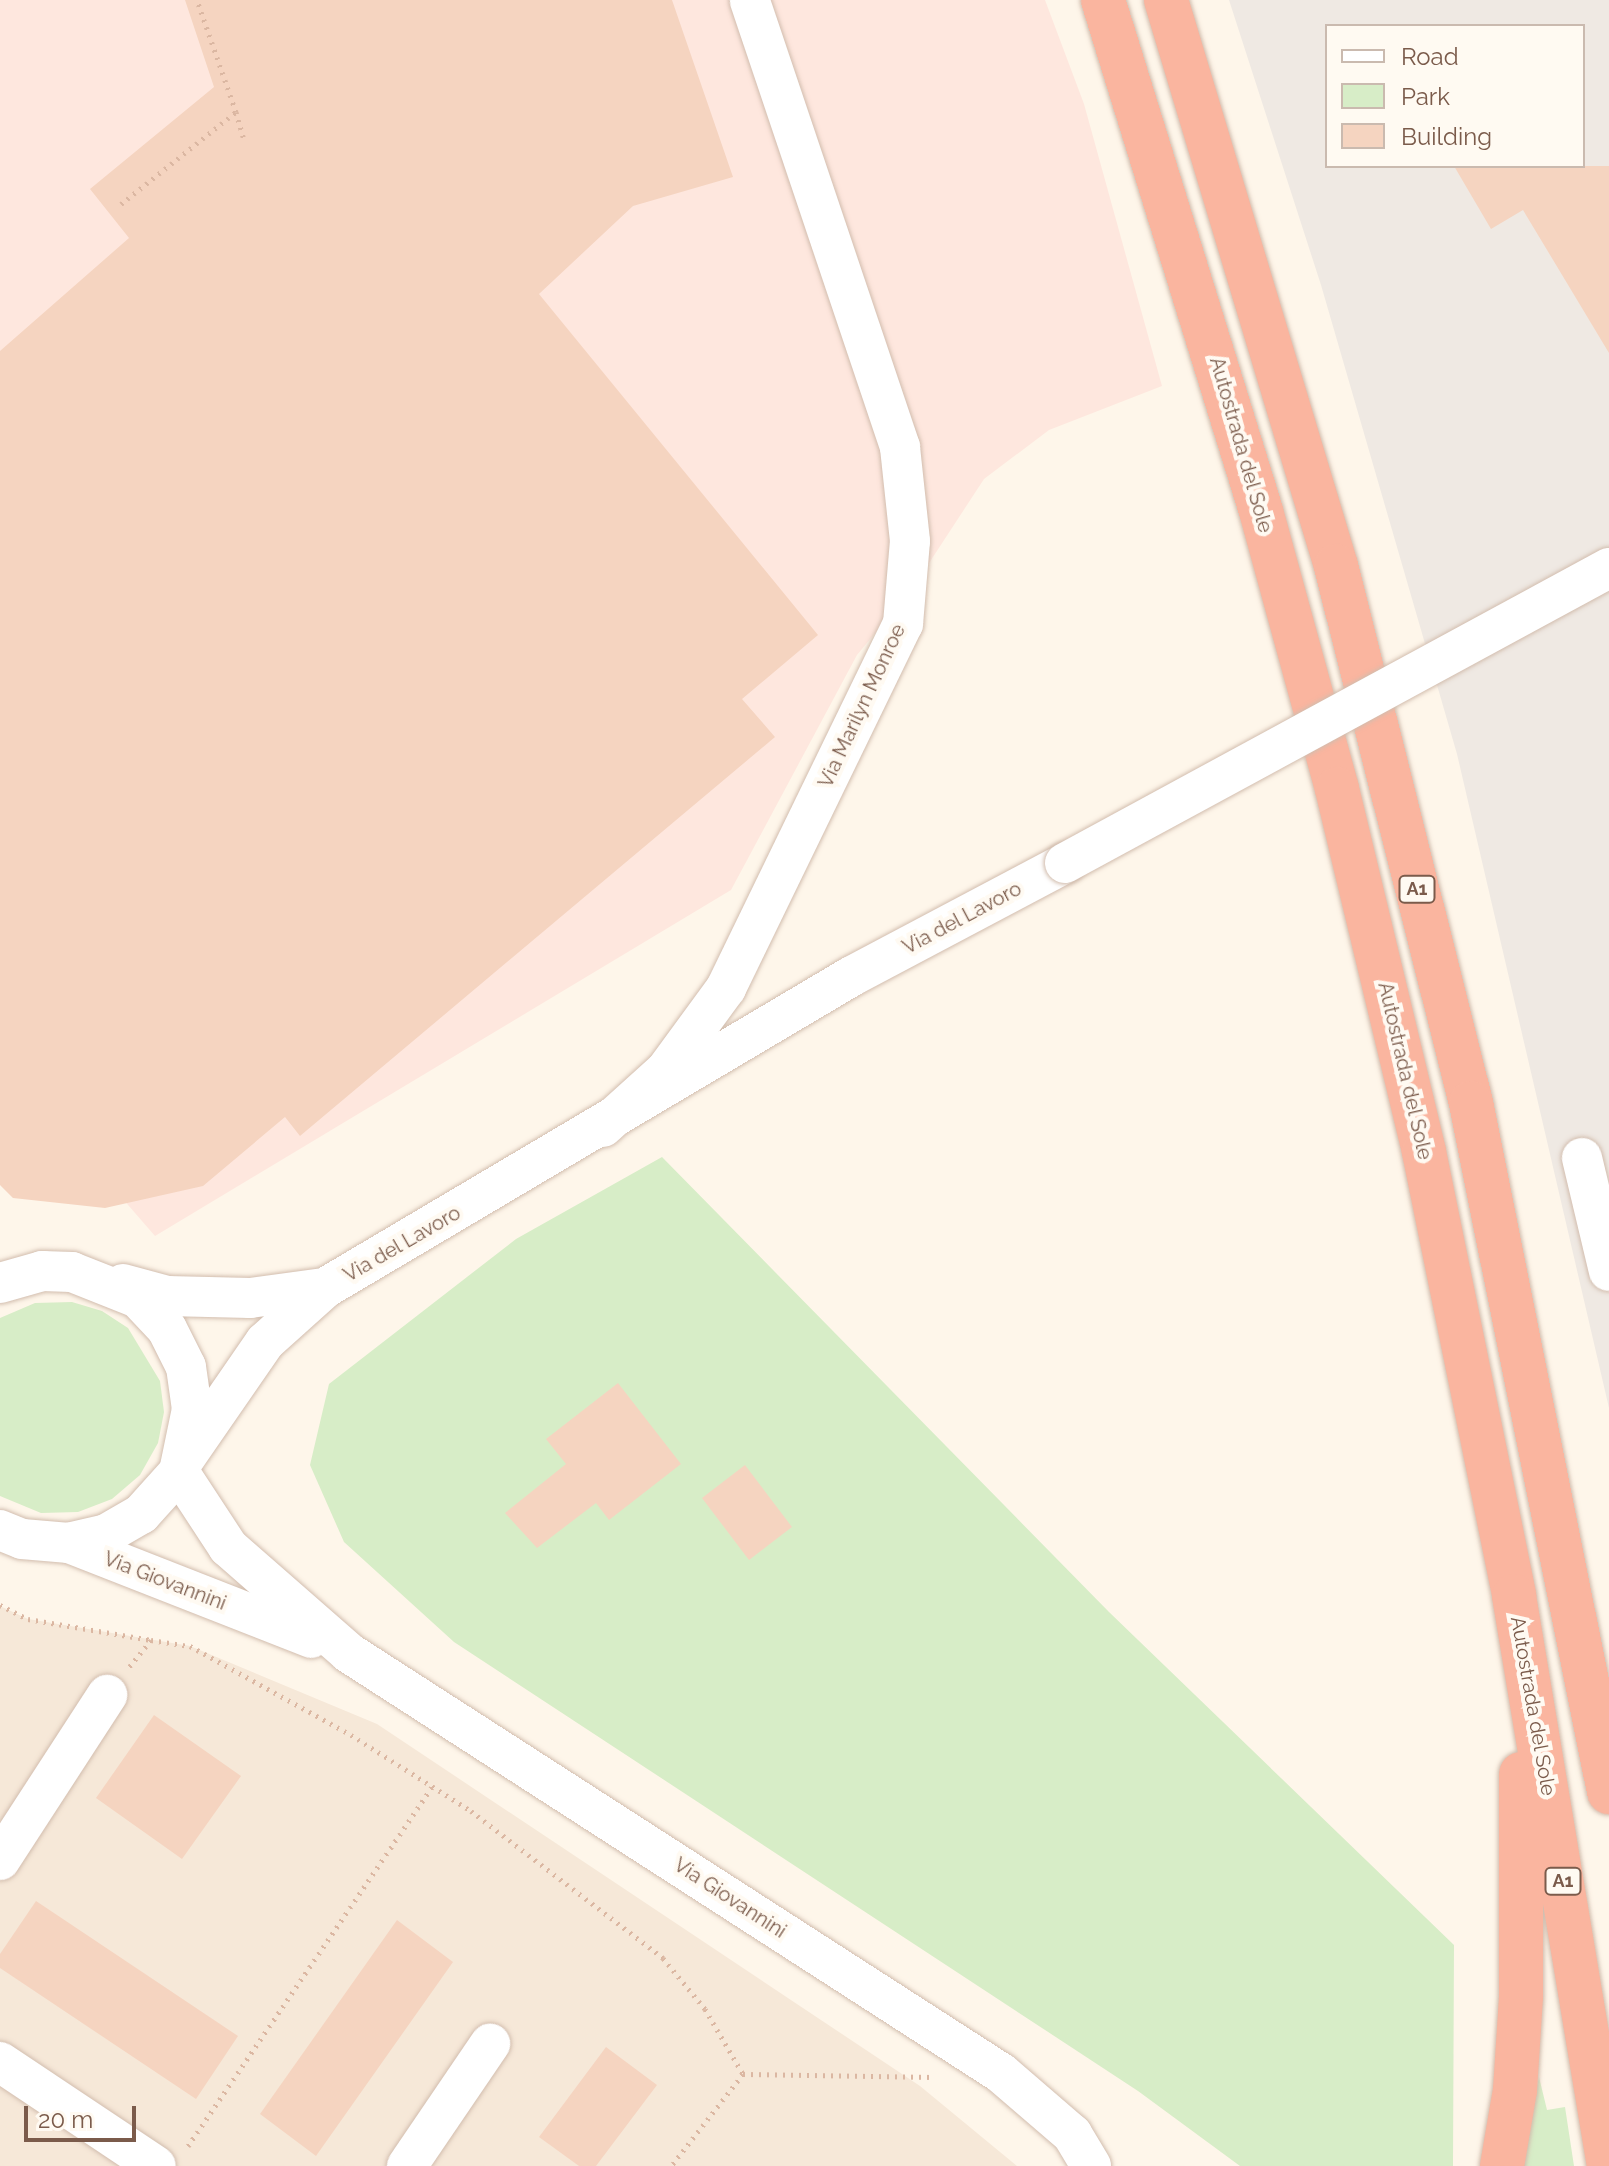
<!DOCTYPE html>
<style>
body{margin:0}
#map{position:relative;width:1609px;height:2166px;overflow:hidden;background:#fef6ea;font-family:Raleway,sans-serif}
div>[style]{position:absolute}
.residential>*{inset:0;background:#f6e8d8}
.commercial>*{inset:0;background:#fee7de}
.industrial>*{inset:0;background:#efe9e3}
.green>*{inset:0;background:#d7edc7}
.building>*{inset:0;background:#f5d4c0}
.path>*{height:5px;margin-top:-2.5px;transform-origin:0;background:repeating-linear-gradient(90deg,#dbb7a2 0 2px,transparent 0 8px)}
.roads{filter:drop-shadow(0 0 2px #d2bdae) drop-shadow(0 0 2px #d2bdae)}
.minor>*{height:40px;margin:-20px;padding:0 20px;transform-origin:20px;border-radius:20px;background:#fff}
.highway>*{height:44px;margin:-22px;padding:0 22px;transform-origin:22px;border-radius:22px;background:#fab59f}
.bridges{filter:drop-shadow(0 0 2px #d2bdae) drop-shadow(0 0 2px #d2bdae)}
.minor-bridge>*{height:40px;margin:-20px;padding:0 20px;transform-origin:20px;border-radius:20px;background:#fff}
span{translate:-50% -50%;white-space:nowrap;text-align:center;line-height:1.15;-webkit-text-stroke:8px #fffaf2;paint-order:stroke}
.shield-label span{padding:2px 6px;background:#fffaf2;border:2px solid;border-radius:6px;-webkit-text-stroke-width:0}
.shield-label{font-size:18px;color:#7b5b4b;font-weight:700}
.street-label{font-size:20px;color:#7b5b4b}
.legend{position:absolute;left:1325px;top:24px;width:260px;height:144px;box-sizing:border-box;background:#fffaf2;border:2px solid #cabaaf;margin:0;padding:10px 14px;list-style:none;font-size:24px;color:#7b5b4b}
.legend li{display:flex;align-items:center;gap:16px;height:40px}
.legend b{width:40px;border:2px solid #cabaaf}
.scale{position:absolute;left:24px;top:2106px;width:112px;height:36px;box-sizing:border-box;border:4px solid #7b5b4b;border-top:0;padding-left:10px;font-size:24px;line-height:28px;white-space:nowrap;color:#7b5b4b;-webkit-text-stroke:6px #fffaf2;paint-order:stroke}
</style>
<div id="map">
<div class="residential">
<i style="clip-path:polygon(0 1606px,28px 1619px,190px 1646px,377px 1724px,920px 2086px,1017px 2166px,0 2166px)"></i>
</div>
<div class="commercial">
<i style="clip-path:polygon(0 0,1045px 0,1084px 104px,1162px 386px,1049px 430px,984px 479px,914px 586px,857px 655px,731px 890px,155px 1236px,36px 1099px,0 1045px)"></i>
</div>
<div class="industrial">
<i style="clip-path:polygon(evenodd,1229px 0,1609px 0,1609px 1408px,1457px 754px,1321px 285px,1229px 0,1327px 26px,1583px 26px,1583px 166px,1327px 166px,1327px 26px)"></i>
</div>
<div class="green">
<i style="clip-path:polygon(662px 1157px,1109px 1612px,1454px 1945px,1453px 2166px,1240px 2166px,1138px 2091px,454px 1642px,344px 1542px,310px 1465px,329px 1384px,516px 1239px)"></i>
<i style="clip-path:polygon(72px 1302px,102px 1311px,128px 1328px,160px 1381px,164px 1412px,158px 1443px,140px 1475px,112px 1499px,78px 1512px,41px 1513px,0 1496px,0 1318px,35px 1303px)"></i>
<i style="clip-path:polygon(1539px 2077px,1547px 2110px,1565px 2107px,1574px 2166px,1520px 2166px)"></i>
</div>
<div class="building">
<i style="clip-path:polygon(185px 0,672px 0,733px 177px,633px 206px,539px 294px,818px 635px,742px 699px,775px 737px,300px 1136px,285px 1117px,203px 1186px,105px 1208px,13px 1198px,0 1185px,0 351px,129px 238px,90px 189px,214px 87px)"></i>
<i style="clip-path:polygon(1454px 166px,1609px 166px,1609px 353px,1523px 210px,1491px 229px)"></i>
<i style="clip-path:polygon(618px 1383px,681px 1464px,609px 1520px,596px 1503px,537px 1548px,505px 1513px,566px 1464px,546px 1439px)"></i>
<i style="clip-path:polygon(745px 1465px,792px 1527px,749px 1560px,702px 1498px)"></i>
<i style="clip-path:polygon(154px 1715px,241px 1776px,182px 1859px,96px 1798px)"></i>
<i style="clip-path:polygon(36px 1901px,238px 2036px,196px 2099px,0 1968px,0 1954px)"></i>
<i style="clip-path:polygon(397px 1920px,453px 1962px,316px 2156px,260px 2114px)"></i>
<i style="clip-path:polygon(606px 2047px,657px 2085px,596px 2166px,579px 2166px,539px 2137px)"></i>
</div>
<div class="path">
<i style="left:236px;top:112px;width:29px;rotate:74deg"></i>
<i style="left:121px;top:204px;width:147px;rotate:-38.7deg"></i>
<i style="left:236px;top:112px;width:119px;rotate:-109.2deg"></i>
<i style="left:0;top:1605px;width:31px;rotate:27deg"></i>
<i style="left:28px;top:1619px;width:125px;rotate:9.7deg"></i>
<i style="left:151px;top:1640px;width:35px;rotate:129deg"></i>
<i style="left:151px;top:1640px;width:39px;rotate:9deg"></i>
<i style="left:190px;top:1646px;width:184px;rotate:28.9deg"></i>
<i style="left:351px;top:1735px;width:142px;rotate:32.3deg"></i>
<i style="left:471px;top:1811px;width:242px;rotate:37.4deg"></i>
<i style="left:663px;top:1958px;width:66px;rotate:50.5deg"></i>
<i style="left:705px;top:2009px;width:75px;rotate:59.7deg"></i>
<i style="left:743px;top:2074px;width:117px;rotate:128deg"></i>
<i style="left:743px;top:2074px;width:191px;rotate:0.9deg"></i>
<i style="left:188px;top:2146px;width:435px;rotate:-55.8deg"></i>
</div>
<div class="roads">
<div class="minor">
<i style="left:603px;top:1127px;width:85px;rotate:-42.1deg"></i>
<i style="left:666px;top:1070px;width:102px;rotate:-53.8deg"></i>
<i style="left:726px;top:988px;width:405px;rotate:-64.1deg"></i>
<i style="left:903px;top:624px;width:83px;rotate:-85.2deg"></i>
<i style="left:910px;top:541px;width:95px;rotate:-96.1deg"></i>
<i style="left:900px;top:447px;width:471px;rotate:-108.6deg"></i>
<i style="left:1582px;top:1158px;width:116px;rotate:76.6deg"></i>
<i style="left:0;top:1283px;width:44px;rotate:-15.9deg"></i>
<i style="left:42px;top:1271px;width:30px;rotate:2deg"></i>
<i style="left:72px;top:1272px;width:71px;rotate:21.5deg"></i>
<i style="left:138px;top:1298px;width:42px;rotate:46.9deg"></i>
<i style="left:167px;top:1329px;width:42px;rotate:63.4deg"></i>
<i style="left:186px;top:1367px;width:42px;rotate:81.9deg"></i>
<i style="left:192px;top:1409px;width:64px;rotate:101.7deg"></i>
<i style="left:179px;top:1472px;width:57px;rotate:132.1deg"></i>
<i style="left:141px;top:1514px;width:39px;rotate:150deg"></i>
<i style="left:107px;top:1534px;width:39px;rotate:167deg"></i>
<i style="left:69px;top:1543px;width:47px;rotate:-175.1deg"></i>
<i style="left:22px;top:1539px;width:24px;rotate:-158deg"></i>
<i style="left:123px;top:1284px;width:46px;rotate:15.3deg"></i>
<i style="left:167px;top:1296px;width:83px;rotate:1.4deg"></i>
<i style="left:250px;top:1298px;width:76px;rotate:-7.6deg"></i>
<i style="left:185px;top:1458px;width:141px;rotate:-55.4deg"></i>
<i style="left:265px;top:1342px;width:81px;rotate:-42deg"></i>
<i style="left:325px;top:1288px;width:612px;rotate:-30.63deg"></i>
<i style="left:852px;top:976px;width:241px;rotate:-27.9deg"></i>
<i style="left:179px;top:1472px;width:90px;rotate:56.8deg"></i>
<i style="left:228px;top:1547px;width:161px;rotate:41.2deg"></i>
<i style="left:349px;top:1653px;width:776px;rotate:32.79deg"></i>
<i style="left:1001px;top:2073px;width:94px;rotate:40.7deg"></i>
<i style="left:1072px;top:2134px;width:37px;rotate:59deg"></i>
<i style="left:69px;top:1543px;width:260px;rotate:21.4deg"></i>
<i style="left:0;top:1860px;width:197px;rotate:-57deg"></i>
<i style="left:0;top:2062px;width:187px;rotate:33.7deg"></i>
<i style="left:407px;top:2166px;width:148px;rotate:-55.8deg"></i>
</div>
<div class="highway">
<i style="left:1103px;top:0;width:535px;rotate:72.82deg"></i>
<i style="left:1261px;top:511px;width:288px;rotate:74.7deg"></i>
<i style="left:1337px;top:789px;width:373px;rotate:76.5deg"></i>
<i style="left:1424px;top:1152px;width:453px;rotate:78.5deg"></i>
<i style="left:1514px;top:1596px;width:578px;rotate:80.54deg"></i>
<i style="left:1166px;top:0;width:591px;rotate:73.28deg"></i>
<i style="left:1336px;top:566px;width:554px;rotate:75.89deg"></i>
<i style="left:1471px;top:1103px;width:703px;rotate:78.67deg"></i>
<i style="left:1502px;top:2166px;width:77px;rotate:-80.3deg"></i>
<i style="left:1515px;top:2090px;width:94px;rotate:-86.3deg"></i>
<i style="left:1521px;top:1996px;width:222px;rotate:-90deg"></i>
</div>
</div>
<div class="bridges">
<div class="minor-bridge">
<i style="left:1065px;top:863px;width:619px;rotate:-28.47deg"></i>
</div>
</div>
<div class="shield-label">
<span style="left:1417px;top:889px">A1</span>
<span style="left:1563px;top:1881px">A1</span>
</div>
<div class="street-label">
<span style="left:1241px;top:445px;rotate:74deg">Autostrada del Sole</span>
<span style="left:862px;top:706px;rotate:-65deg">Via Marilyn Monroe</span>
<span style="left:962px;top:918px;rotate:-28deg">Via del Lavoro</span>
<span style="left:1405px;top:1071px;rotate:77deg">Autostrada del Sole</span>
<span style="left:402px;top:1244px;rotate:-30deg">Via del Lavoro</span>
<span style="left:165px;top:1581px;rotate:21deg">Via Giovannini</span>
<span style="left:1533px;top:1706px;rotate:80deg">Autostrada del Sole</span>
<span style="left:730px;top:1898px;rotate:33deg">Via Giovannini</span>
</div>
<ul class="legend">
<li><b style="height:10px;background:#fff"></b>Road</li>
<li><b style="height:22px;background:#d7edc7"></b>Park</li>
<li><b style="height:22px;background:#f5d4c0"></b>Building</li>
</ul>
<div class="scale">20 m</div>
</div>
